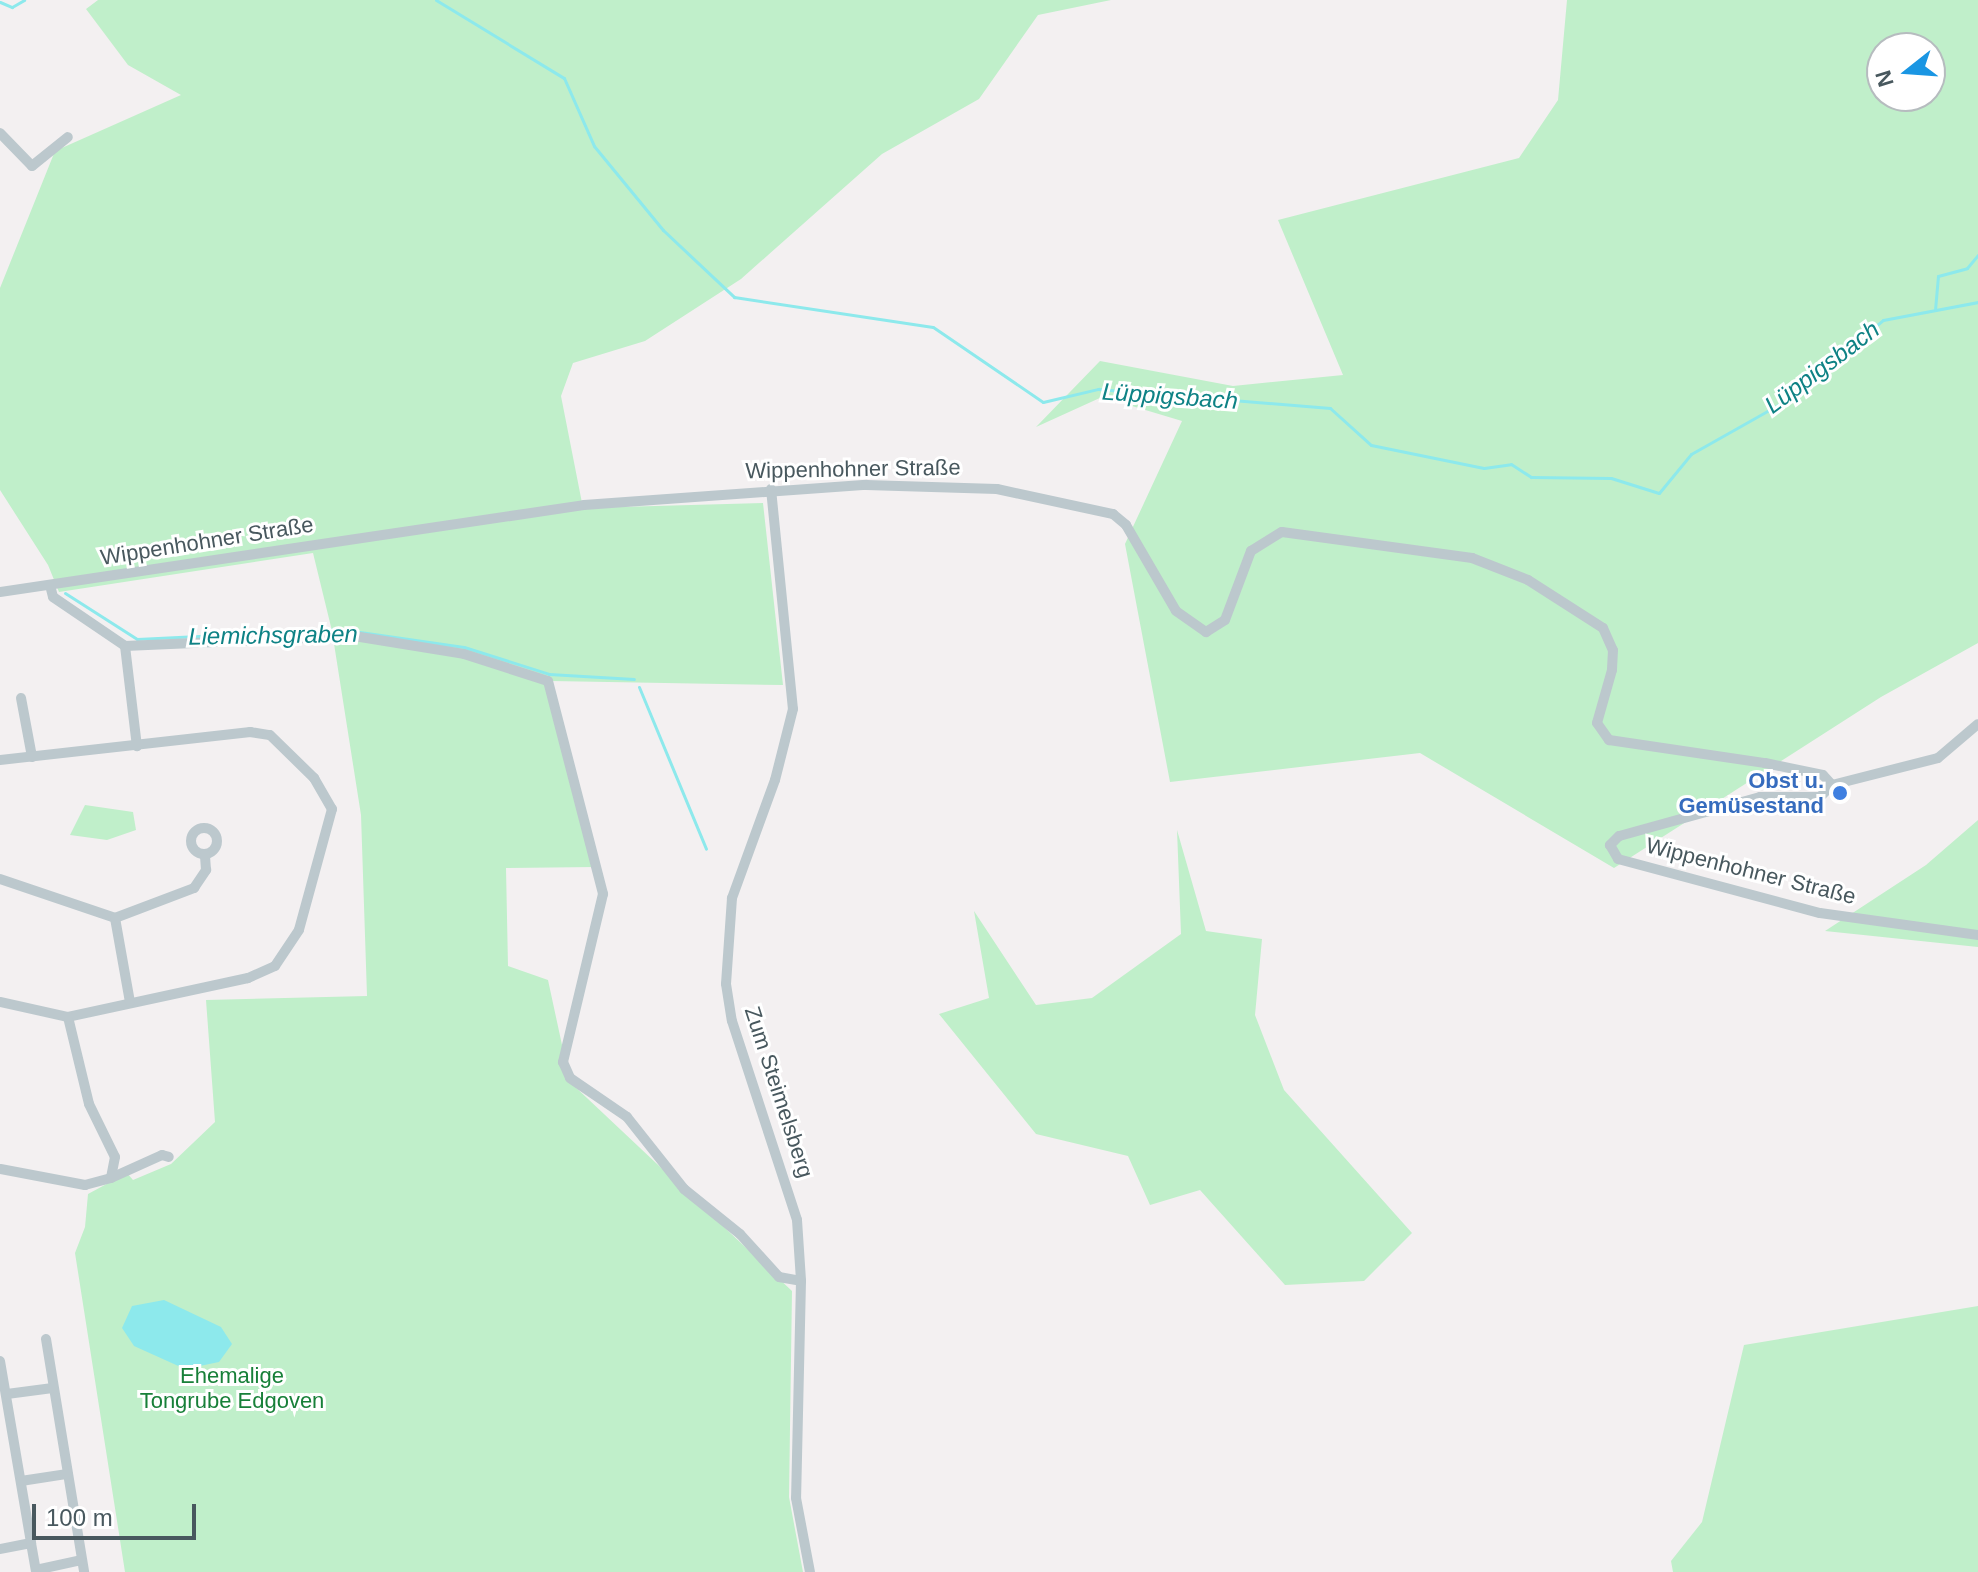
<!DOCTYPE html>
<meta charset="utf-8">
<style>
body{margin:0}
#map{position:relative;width:1978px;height:1572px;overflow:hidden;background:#f3f0f1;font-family:Arial,sans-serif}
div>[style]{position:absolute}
.green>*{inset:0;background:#c0efca}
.water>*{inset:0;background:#8de9ec}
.stream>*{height:3px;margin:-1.5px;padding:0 1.5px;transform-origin:1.5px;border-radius:1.5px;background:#8de9ec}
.street>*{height:10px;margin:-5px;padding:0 5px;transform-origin:5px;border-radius:5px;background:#bcc8cd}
.street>.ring{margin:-5px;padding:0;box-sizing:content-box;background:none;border:10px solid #bcc8cd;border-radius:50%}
.dots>*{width:22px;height:22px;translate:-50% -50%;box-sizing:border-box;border:4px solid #fff;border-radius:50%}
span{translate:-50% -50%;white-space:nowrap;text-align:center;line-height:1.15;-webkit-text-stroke:6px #fff;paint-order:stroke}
.street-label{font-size:22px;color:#48585e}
.shop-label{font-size:22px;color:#366cbe;font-weight:700}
.right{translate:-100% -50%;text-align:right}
.park-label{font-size:22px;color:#188039}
.water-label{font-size:24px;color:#0e8285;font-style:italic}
.north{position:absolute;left:1866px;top:32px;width:80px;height:80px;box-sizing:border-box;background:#fff;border:2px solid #b6bcbf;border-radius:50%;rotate:253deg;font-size:22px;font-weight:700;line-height:32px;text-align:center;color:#48585e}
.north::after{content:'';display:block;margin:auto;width:28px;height:36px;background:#1a96e3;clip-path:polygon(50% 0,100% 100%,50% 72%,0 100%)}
.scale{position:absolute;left:32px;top:1504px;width:164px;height:36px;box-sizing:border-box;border:4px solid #48585e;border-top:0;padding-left:10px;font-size:24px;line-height:28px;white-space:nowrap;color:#48585e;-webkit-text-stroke:6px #fff;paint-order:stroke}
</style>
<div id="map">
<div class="green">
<i style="clip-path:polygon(98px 0,1111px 0,1038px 15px,979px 99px,882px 154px,741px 279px,645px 341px,573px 363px,561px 396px,583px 508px,763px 503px,783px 685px,551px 681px,595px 867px,506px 868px,508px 966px,548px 980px,570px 1082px,792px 1291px,789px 1497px,803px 1572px,125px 1572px,75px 1253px,85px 1227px,88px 1194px,127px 1173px,133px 1180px,171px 1164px,215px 1122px,206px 1000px,367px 996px,361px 815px,332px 631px,313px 553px,59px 592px,48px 565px,0 490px,0 288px,55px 151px,181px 95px,128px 65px,86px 9px)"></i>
<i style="clip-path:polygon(evenodd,1567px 0,1978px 0,1978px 643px,1881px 697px,1614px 868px,1420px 753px,1170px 782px,1125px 544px,1182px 421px,1102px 397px,1036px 427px,1100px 361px,1233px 386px,1343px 375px,1278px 220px,1519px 158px,1558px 100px,1567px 0,1882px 48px,1930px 48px,1930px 96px,1882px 96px,1882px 48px)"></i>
<i style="clip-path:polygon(85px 805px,133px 812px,136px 830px,107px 840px,70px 835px)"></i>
<i style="clip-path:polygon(1978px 820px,1978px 947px,1825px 931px,1926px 865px)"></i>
<i style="clip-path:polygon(1177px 830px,1206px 931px,1262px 939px,1255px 1015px,1284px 1090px,1412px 1233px,1364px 1281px,1285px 1285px,1200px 1190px,1150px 1205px,1128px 1156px,1036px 1134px,939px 1014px,989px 998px,974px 911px,1036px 1005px,1092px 998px,1181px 934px)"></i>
<i style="clip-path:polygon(1978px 1306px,1978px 1572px,1673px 1572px,1671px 1561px,1702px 1522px,1744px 1345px)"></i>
</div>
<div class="water">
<i style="clip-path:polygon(164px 1300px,221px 1327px,232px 1344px,219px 1362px,185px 1369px,134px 1346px,122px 1328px,132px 1306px)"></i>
</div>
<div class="stream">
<i style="left:436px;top:0;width:150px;rotate:31.4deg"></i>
<i style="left:564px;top:78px;width:74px;rotate:66.2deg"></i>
<i style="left:594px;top:146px;width:109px;rotate:50.6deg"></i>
<i style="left:663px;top:230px;width:98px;rotate:43.3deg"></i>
<i style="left:734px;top:297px;width:201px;rotate:8.6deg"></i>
<i style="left:933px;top:327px;width:133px;rotate:34.3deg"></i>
<i style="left:1043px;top:402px;width:57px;rotate:-13.3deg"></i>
<i style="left:1098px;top:389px;width:233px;rotate:4.7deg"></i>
<i style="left:1330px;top:408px;width:55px;rotate:42.1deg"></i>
<i style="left:1371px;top:445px;width:115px;rotate:11.5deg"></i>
<i style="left:1484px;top:468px;width:27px;rotate:-8deg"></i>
<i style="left:1511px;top:464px;width:24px;rotate:33deg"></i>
<i style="left:1531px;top:477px;width:80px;rotate:0.7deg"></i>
<i style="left:1611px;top:478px;width:50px;rotate:17.4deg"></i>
<i style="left:1659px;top:493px;width:50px;rotate:-50.6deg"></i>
<i style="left:1691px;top:454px;width:108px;rotate:-29.4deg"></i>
<i style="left:1785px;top:401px;width:127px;rotate:-39.6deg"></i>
<i style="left:1883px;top:320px;width:97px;rotate:-10.7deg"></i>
<i style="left:0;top:2px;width:13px;rotate:23deg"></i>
<i style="left:12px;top:7px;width:14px;rotate:-30deg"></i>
<i style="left:1935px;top:310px;width:34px;rotate:-85deg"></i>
<i style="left:1938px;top:276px;width:30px;rotate:-15deg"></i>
<i style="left:1967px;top:268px;width:17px;rotate:-50deg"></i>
<i style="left:65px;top:593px;width:85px;rotate:32.6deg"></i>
<i style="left:137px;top:639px;width:202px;rotate:-2.8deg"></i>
<i style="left:339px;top:629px;width:126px;rotate:8.2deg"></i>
<i style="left:464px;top:647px;width:89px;rotate:17.6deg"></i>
<i style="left:549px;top:674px;width:85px;rotate:3.4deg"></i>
<i style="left:639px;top:687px;width:175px;rotate:67.5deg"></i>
</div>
<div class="street">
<i style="left:0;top:133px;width:46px;rotate:45.9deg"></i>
<i style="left:32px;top:166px;width:46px;rotate:-38.9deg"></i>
<i style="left:771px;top:489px;width:221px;rotate:84.3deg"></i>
<i style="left:793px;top:709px;width:73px;rotate:104.2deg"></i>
<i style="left:775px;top:780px;width:126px;rotate:110deg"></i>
<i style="left:732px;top:898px;width:86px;rotate:94deg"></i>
<i style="left:726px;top:984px;width:37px;rotate:81deg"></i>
<i style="left:732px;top:1021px;width:209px;rotate:71.9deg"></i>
<i style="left:797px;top:1220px;width:61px;rotate:86.2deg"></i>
<i style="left:801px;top:1281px;width:217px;rotate:91.3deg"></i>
<i style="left:796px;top:1498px;width:75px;rotate:79.3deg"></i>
<i style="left:50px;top:585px;width:12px;rotate:76deg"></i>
<i style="left:53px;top:597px;width:87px;rotate:34.2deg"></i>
<i style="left:125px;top:646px;width:229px;rotate:-2.5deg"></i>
<i style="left:354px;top:636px;width:111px;rotate:9.3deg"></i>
<i style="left:464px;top:654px;width:88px;rotate:17.8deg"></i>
<i style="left:548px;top:681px;width:220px;rotate:75.5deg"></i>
<i style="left:603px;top:894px;width:173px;rotate:103.4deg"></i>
<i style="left:563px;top:1062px;width:17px;rotate:66deg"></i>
<i style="left:570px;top:1078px;width:69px;rotate:34.4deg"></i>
<i style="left:627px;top:1117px;width:92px;rotate:51.6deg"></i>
<i style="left:684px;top:1189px;width:72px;rotate:38.8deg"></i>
<i style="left:740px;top:1234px;width:58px;rotate:47.8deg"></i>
<i style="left:779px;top:1277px;width:22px;rotate:10deg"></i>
<i style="left:0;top:592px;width:590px;rotate:-8.47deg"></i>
<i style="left:584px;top:505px;width:283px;rotate:-4.1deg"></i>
<i style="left:866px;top:485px;width:131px;rotate:1.7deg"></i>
<i style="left:997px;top:489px;width:119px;rotate:12.2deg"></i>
<i style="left:1113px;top:514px;width:17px;rotate:40deg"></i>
<i style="left:1126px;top:525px;width:99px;rotate:59.8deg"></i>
<i style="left:1176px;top:611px;width:37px;rotate:35deg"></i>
<i style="left:1206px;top:632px;width:22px;rotate:-32deg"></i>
<i style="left:1225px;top:620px;width:74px;rotate:-69.4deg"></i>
<i style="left:1251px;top:551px;width:36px;rotate:-32deg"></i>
<i style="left:1282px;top:532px;width:192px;rotate:7.8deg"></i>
<i style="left:1472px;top:558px;width:60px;rotate:21.4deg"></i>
<i style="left:1528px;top:580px;width:89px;rotate:32.6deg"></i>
<i style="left:1603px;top:628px;width:24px;rotate:66deg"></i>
<i style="left:1613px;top:650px;width:20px;rotate:93deg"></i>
<i style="left:1612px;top:670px;width:55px;rotate:105.8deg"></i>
<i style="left:1597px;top:723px;width:21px;rotate:55deg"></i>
<i style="left:1609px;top:740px;width:158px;rotate:8.4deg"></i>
<i style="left:1765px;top:763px;width:59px;rotate:11.7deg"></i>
<i style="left:1823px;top:775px;width:13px;rotate:48deg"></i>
<i style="left:1832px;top:785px;width:17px;rotate:135deg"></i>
<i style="left:1820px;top:797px;width:60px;rotate:180deg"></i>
<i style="left:1760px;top:797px;width:146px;rotate:164.5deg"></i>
<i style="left:1619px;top:836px;width:13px;rotate:135deg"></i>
<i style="left:1610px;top:845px;width:16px;rotate:60deg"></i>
<i style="left:1618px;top:859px;width:209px;rotate:15deg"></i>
<i style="left:1820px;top:913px;width:160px;rotate:7.9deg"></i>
<i style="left:125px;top:646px;width:101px;rotate:83.2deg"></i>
<i style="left:21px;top:698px;width:60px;rotate:79.4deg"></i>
<i style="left:0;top:760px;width:252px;rotate:-6.4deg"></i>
<i style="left:250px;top:732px;width:20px;rotate:9deg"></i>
<i style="left:270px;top:735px;width:62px;rotate:44.3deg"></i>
<i style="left:314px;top:778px;width:36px;rotate:60deg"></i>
<i style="left:332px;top:809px;width:125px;rotate:105.3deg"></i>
<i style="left:299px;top:930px;width:43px;rotate:123.7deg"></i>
<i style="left:275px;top:966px;width:30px;rotate:156deg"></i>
<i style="left:248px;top:978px;width:184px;rotate:167.8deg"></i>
<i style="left:68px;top:1017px;width:89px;rotate:76.4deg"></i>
<i style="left:89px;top:1104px;width:59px;rotate:63.9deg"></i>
<i style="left:115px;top:1157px;width:21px;rotate:101deg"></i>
<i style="left:111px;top:1178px;width:27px;rotate:165deg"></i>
<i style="left:85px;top:1185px;width:86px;rotate:-169.3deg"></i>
<i style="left:1832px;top:785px;width:109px;rotate:-14.3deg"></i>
<i style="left:1938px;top:758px;width:52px;rotate:-40.4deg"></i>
<i class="ring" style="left:191px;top:828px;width:16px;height:16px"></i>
<i style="left:0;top:879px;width:121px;rotate:18.7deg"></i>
<i style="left:115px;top:918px;width:85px;rotate:-20.8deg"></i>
<i style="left:194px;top:888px;width:22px;rotate:-56deg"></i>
<i style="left:206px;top:870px;width:16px;rotate:-94deg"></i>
<i style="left:115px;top:918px;width:85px;rotate:79.9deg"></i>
<i style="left:0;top:1002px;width:70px;rotate:12.4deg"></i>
<i style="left:111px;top:1178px;width:56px;rotate:-24.3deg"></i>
<i style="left:162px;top:1155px;width:7px;rotate:16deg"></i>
<i style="left:46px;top:1339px;width:236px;rotate:80.7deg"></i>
<i style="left:0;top:1361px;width:185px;rotate:80.3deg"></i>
<i style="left:31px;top:1543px;width:32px;rotate:169deg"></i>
<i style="left:7px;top:1394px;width:46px;rotate:-7.4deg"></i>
<i style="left:21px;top:1481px;width:47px;rotate:-8.7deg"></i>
<i style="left:31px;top:1543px;width:29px;rotate:80deg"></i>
<i style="left:36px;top:1570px;width:46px;rotate:-12.5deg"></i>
</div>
<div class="dots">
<i style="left:1840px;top:793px;background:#3f7fe0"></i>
</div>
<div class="street-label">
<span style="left:853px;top:469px;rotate:-1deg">Wippenhohner Straße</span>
<span style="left:207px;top:541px;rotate:-9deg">Wippenhohner Straße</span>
<span style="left:1751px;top:871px;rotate:14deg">Wippenhohner Straße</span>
<span style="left:779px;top:1092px;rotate:72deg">Zum Steimelsberg</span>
</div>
<div class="shop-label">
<span class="right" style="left:1824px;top:793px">Obst u.<br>Gemüsestand</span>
</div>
<div class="park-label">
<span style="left:232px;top:1388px">Ehemalige<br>Tongrube Edgoven</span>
</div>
<div class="water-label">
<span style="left:1822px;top:367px;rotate:-37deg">Lüppigsbach</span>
<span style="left:1170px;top:396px;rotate:4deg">Lüppigsbach</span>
<span style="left:273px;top:635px;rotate:-1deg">Liemichsgraben</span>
</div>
<div class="north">N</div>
<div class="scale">100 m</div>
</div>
